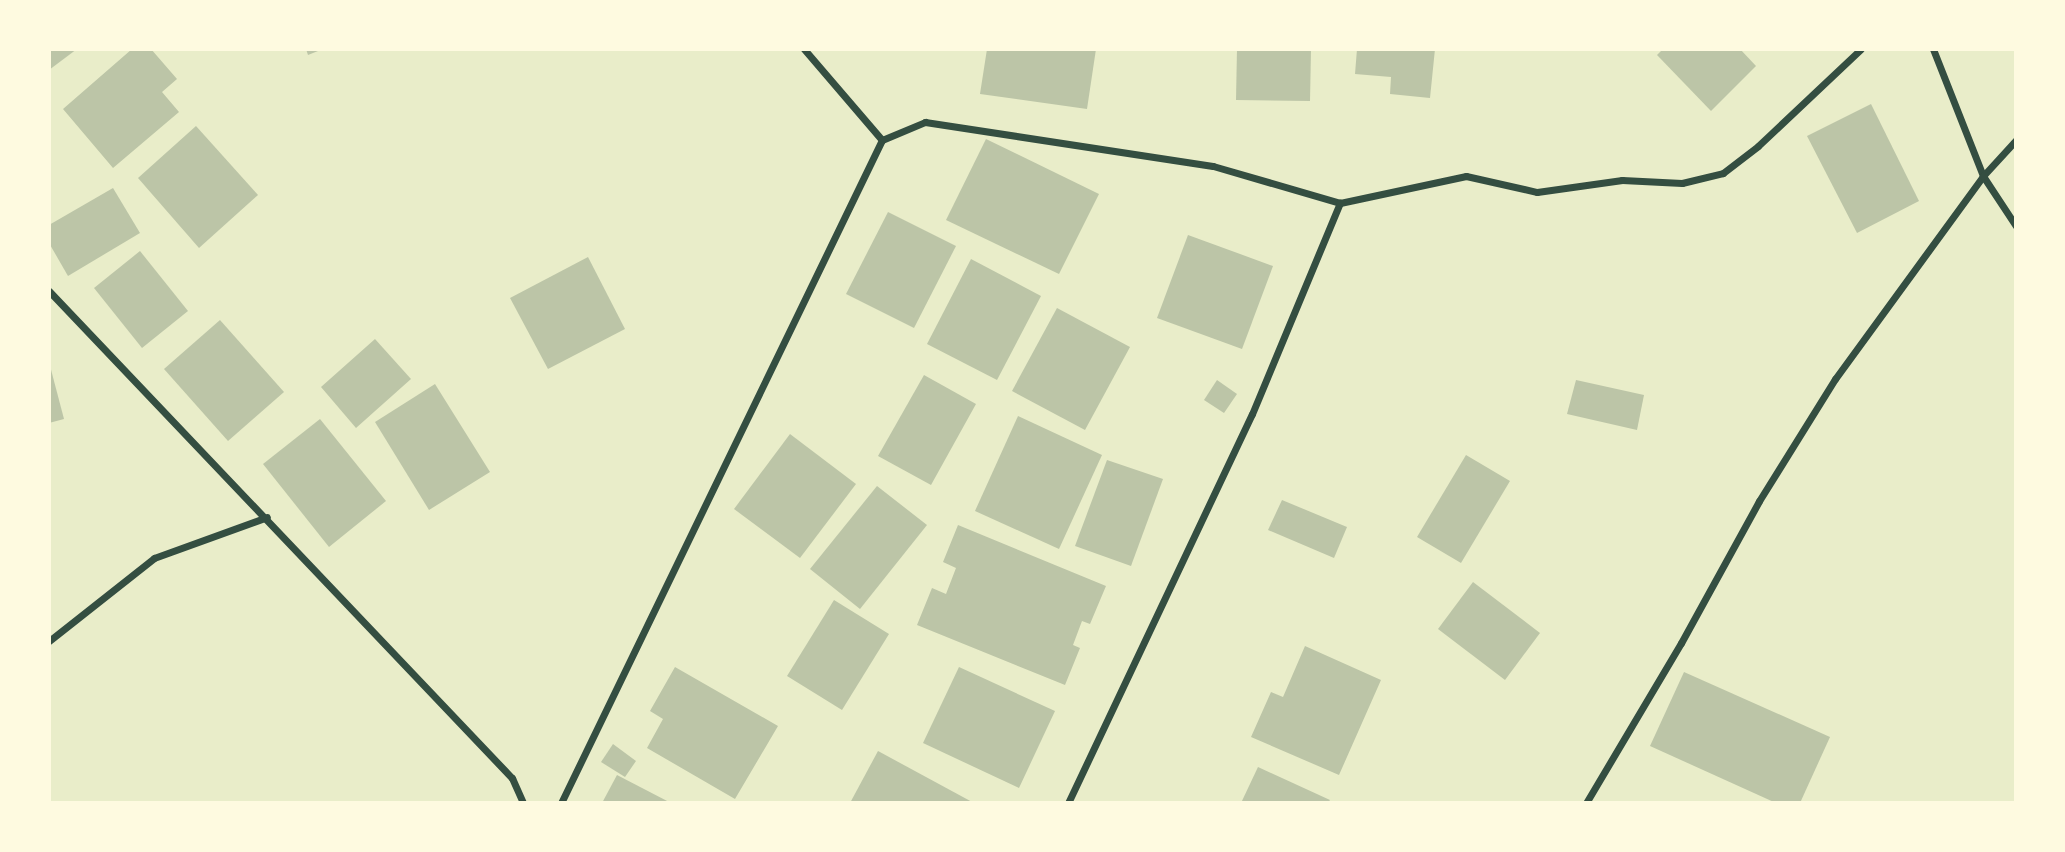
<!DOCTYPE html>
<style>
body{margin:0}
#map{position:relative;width:2065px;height:852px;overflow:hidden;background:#e9edc9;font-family:"Source Sans 3",sans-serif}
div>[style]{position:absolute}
.building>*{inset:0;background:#bcc5a7}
.minor>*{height:7px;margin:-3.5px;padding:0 3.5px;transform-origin:3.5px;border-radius:3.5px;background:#344e41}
span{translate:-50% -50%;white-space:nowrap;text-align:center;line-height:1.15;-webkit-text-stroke:5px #fefae0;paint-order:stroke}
.frame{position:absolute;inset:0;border:51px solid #fefae0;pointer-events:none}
</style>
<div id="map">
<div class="building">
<i style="clip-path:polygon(49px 49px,77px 49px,49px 70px)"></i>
<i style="clip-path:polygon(132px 49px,151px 49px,177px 79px,162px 92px,179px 112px,113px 168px,63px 109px)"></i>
<i style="clip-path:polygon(306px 49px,323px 49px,308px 55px)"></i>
<i style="clip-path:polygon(987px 49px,1096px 49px,1087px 109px,980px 94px)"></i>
<i style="clip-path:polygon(1237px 49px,1311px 49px,1310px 101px,1236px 100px)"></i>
<i style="clip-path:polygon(1357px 49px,1435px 49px,1430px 98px,1390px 94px,1391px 77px,1355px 74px)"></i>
<i style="clip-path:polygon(1663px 49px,1740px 49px,1756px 66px,1711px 111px,1657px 55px)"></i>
<i style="clip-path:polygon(1871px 104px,1919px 201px,1857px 233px,1807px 136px)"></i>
<i style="clip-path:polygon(196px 126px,258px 195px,199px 248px,138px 178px)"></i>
<i style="clip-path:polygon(986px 139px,1099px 194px,1059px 274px,946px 220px)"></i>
<i style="clip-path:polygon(113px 188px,140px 233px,68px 276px,49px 243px,49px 225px)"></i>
<i style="clip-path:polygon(888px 212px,956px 246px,914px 328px,846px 294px)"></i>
<i style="clip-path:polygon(1188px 235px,1273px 266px,1242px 349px,1157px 318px)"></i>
<i style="clip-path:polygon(140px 251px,188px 311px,142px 348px,94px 288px)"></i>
<i style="clip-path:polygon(588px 257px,625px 329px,548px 369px,510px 298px)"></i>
<i style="clip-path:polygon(971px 259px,1041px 296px,997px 380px,927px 344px)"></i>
<i style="clip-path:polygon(1057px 308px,1130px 347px,1085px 430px,1012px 391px)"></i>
<i style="clip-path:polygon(220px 320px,284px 392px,228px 441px,164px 369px)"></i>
<i style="clip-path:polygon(375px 339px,411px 379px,356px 428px,321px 387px)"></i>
<i style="clip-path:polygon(49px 362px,64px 419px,49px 423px)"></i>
<i style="clip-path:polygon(924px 375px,976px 404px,931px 485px,878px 456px)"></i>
<i style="clip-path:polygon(1217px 380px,1237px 394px,1224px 413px,1204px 400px)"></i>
<i style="clip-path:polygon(1576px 380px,1644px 395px,1637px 430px,1567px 414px)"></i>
<i style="clip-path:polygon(435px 384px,490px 472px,429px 510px,375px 422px)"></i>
<i style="clip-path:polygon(1018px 416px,1102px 455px,1059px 549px,975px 511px)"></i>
<i style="clip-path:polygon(320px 419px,386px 501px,329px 547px,263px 464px)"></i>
<i style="clip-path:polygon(790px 434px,856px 484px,800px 558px,734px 509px)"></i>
<i style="clip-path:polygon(1466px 455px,1510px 481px,1461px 563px,1417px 537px)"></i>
<i style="clip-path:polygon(1107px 460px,1163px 479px,1131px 566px,1075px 546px)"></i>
<i style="clip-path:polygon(877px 486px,927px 525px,860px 609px,810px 569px)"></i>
<i style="clip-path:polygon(1282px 500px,1347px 527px,1334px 558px,1268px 530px)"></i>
<i style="clip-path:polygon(958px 525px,1106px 586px,1090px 624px,1082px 621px,1073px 645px,1080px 648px,1065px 685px,917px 625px,932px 588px,946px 594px,956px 568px,943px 562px)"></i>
<i style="clip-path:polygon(1473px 582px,1540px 633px,1505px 680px,1438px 629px)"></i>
<i style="clip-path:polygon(834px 600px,889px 634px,842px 710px,787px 676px)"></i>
<i style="clip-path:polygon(1305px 646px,1381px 680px,1339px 775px,1251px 737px,1271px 692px,1283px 697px)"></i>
<i style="clip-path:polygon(675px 667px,778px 726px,735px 799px,647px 748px,663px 719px,650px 711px)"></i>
<i style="clip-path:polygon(959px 667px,1055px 711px,1019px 788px,923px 743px)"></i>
<i style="clip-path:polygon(1684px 672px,1830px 737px,1800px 803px,1776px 803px,1650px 746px)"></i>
<i style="clip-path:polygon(613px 744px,636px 761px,625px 777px,601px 762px)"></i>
<i style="clip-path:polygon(878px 751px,974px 803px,850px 803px)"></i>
<i style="clip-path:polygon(1258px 767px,1330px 800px,1328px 803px,1241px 803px)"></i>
<i style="clip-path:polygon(617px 775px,671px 803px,602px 803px)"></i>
</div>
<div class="minor">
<i style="left:804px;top:49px;width:120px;rotate:49.4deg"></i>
<i style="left:1933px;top:49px;width:136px;rotate:68.5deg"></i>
<i style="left:1983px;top:176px;width:60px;rotate:56.6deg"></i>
<i style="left:49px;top:291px;width:672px;rotate:46.45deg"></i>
<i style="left:512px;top:778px;width:27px;rotate:66deg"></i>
<i style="left:49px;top:641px;width:134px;rotate:-38.3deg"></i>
<i style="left:154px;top:558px;width:120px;rotate:-19.9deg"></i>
<i style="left:561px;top:803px;width:737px;rotate:-64.17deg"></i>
<i style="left:882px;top:140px;width:47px;rotate:-22.7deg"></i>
<i style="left:925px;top:122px;width:291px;rotate:8.7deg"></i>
<i style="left:1213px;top:166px;width:132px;rotate:16.2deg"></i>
<i style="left:1068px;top:803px;width:430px;rotate:-64.7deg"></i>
<i style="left:1252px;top:414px;width:229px;rotate:-67.4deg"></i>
<i style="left:1340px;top:203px;width:129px;rotate:-12.1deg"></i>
<i style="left:1466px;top:176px;width:73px;rotate:12.7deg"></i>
<i style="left:1537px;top:192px;width:86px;rotate:-8deg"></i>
<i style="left:1622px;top:180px;width:60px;rotate:2.9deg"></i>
<i style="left:1682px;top:183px;width:42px;rotate:-13.7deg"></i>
<i style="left:1723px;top:173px;width:44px;rotate:-37.6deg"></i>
<i style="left:1758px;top:146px;width:141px;rotate:-43.3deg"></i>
<i style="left:1586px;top:803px;width:186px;rotate:-59.3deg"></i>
<i style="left:1681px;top:643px;width:162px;rotate:-61.2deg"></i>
<i style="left:1759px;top:501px;width:144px;rotate:-58.1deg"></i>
<i style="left:1835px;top:379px;width:251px;rotate:-53.9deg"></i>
<i style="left:1983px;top:176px;width:49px;rotate:-47.5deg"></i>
</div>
<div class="frame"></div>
</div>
